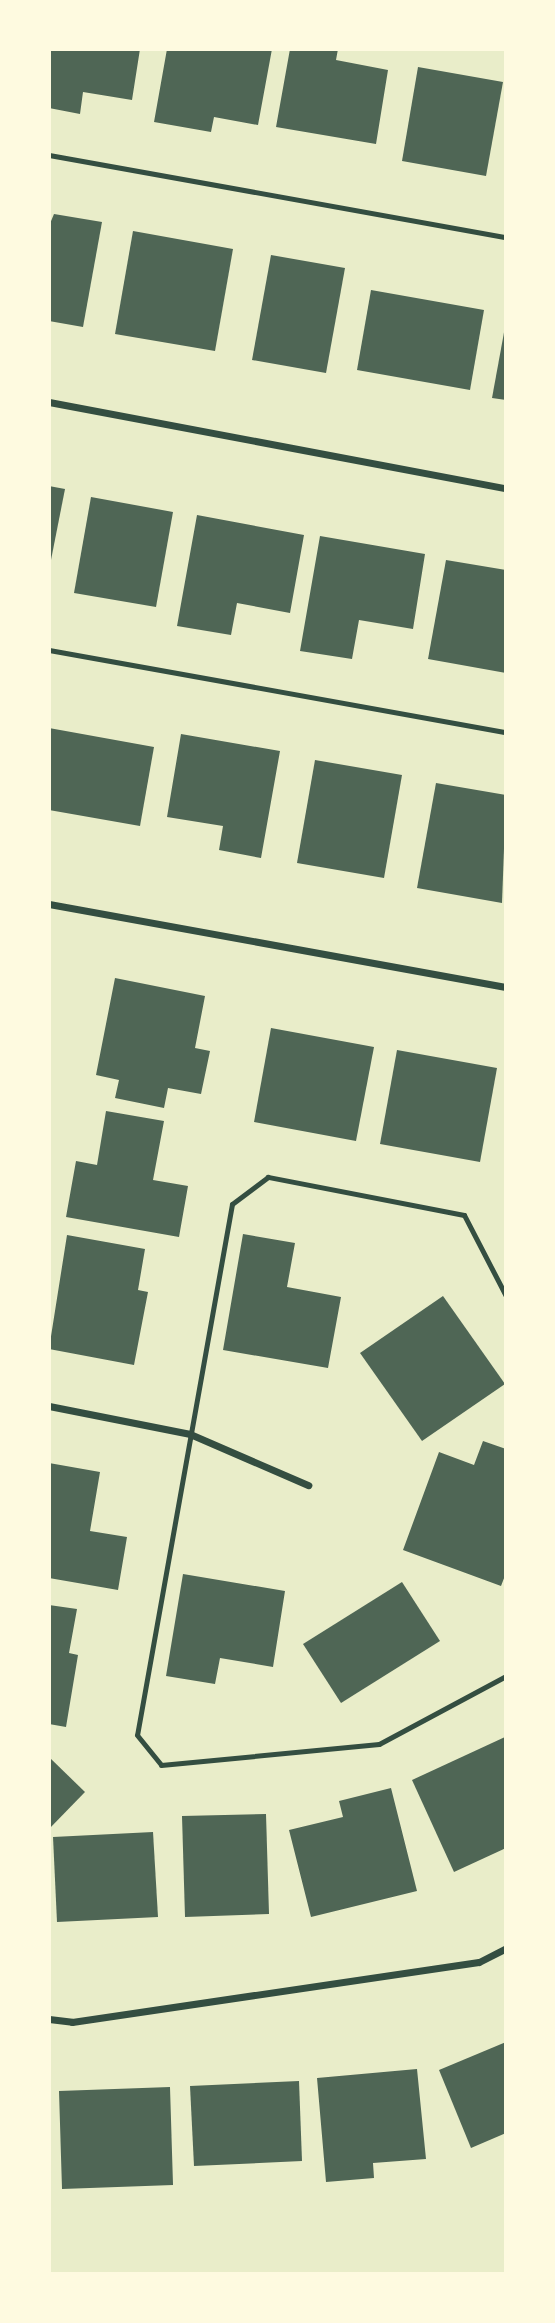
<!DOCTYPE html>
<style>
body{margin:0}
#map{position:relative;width:555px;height:2323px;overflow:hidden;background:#e9edc9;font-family:"Golos Text",sans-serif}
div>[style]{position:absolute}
.building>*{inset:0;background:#4f6655}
.service>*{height:5px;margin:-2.5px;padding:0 2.5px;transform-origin:2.5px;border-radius:2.5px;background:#344e41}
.minor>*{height:7px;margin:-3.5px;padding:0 3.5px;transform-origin:3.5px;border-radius:3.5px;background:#344e41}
span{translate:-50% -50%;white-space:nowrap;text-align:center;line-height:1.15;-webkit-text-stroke:5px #fefae0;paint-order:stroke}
.frame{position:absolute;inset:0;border:51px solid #fefae0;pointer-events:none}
</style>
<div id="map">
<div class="building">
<i style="clip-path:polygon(49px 49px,140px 49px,132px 100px,83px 92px,80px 114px,49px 108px)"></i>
<i style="clip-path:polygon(167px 49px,272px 49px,258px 125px,214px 117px,211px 132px,154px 122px)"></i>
<i style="clip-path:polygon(290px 49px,338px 49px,336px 60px,388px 70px,376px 144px,276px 127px)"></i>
<i style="clip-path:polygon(418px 67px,503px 82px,486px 176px,402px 161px)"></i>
<i style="clip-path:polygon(54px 214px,102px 222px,83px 327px,49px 321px,49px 226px)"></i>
<i style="clip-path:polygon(133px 231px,233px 249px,215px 351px,115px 334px)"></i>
<i style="clip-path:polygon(271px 255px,345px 268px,326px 373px,252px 360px)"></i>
<i style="clip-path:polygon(371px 290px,484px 310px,470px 390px,357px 370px)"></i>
<i style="clip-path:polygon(505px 327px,506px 327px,506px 400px,492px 398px)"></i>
<i style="clip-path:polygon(49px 486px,65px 489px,50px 565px,49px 565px)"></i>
<i style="clip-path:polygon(91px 497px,173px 512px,156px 607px,74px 593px)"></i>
<i style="clip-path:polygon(197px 515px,304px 535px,290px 613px,237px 603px,231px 635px,177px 626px)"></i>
<i style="clip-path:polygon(320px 536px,425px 554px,413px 629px,359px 620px,352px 659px,300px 651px)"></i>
<i style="clip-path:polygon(446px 560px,506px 570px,506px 673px,428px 659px)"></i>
<i style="clip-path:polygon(49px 728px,154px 747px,140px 826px,49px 810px)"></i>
<i style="clip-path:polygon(181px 734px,280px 751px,261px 858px,219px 850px,223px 826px,167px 817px)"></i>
<i style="clip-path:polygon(315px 760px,402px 775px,384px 878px,297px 863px)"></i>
<i style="clip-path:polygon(436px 783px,506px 795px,502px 903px,417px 888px)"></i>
<i style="clip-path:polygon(115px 978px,205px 996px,195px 1048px,210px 1051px,201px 1094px,168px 1088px,164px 1108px,115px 1098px,119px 1080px,96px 1075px)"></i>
<i style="clip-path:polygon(271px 1028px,374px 1047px,356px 1141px,254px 1122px)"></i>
<i style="clip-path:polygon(397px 1050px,497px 1068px,480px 1162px,380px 1144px)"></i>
<i style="clip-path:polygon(106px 1111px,164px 1121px,153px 1180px,188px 1186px,179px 1237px,66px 1217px,76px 1161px,97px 1165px)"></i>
<i style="clip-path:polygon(243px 1234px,295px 1243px,287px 1287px,341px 1297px,328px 1368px,223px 1350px)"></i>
<i style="clip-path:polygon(67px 1235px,145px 1249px,138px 1290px,148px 1292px,134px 1365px,49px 1349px)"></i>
<i style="clip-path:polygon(443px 1296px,505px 1384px,422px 1441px,360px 1353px)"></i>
<i style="clip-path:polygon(483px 1441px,506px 1449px,506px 1573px,501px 1586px,403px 1550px,439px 1452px,474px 1465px)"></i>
<i style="clip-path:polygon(49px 1463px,100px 1472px,90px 1531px,127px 1537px,118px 1590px,49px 1578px)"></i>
<i style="clip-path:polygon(183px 1574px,285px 1591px,273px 1667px,220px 1658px,215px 1684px,166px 1676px)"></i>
<i style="clip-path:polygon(402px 1582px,440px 1641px,341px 1703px,303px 1644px)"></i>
<i style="clip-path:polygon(49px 1605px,77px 1609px,69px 1653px,78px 1655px,66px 1727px,49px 1724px)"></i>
<i style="clip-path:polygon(505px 1737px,506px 1848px,454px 1872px,412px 1780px)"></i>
<i style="clip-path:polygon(49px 1757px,85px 1792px,49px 1829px)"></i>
<i style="clip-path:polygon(391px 1788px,417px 1891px,311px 1917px,289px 1830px,343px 1817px,339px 1801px)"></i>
<i style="clip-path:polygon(266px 1814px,269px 1914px,185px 1917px,182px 1816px)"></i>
<i style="clip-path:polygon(153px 1832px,158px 1917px,57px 1922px,53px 1837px)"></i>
<i style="clip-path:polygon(506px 2042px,506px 2133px,471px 2148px,439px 2070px)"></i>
<i style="clip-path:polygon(417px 2069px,426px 2159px,373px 2163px,374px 2178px,326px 2182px,317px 2078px)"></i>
<i style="clip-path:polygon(299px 2081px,302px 2161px,194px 2166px,190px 2086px)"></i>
<i style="clip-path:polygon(170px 2087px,173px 2185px,62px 2189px,59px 2091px)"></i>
</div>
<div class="service">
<i style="left:49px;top:155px;width:464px;rotate:10.2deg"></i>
<i style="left:49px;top:650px;width:464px;rotate:10.2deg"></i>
<i style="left:506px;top:1296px;width:91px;rotate:-117.4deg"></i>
<i style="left:464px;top:1215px;width:200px;rotate:-169deg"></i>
<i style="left:268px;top:1177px;width:45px;rotate:143.1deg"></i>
<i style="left:232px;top:1204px;width:539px;rotate:100.14deg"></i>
<i style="left:137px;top:1735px;width:38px;rotate:51deg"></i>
<i style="left:161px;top:1765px;width:219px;rotate:-5.5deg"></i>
<i style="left:379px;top:1744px;width:144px;rotate:-28.2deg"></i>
</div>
<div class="minor">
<i style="left:49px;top:402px;width:465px;rotate:10.7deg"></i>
<i style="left:49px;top:904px;width:464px;rotate:10.3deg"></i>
<i style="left:49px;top:1406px;width:144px;rotate:11.2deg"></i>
<i style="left:190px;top:1434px;width:129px;rotate:23.4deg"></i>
<i style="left:49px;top:2019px;width:23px;rotate:7deg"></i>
<i style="left:72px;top:2022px;width:411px;rotate:-8.4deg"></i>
<i style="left:479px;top:1962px;width:30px;rotate:-27deg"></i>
</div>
<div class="frame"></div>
</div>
